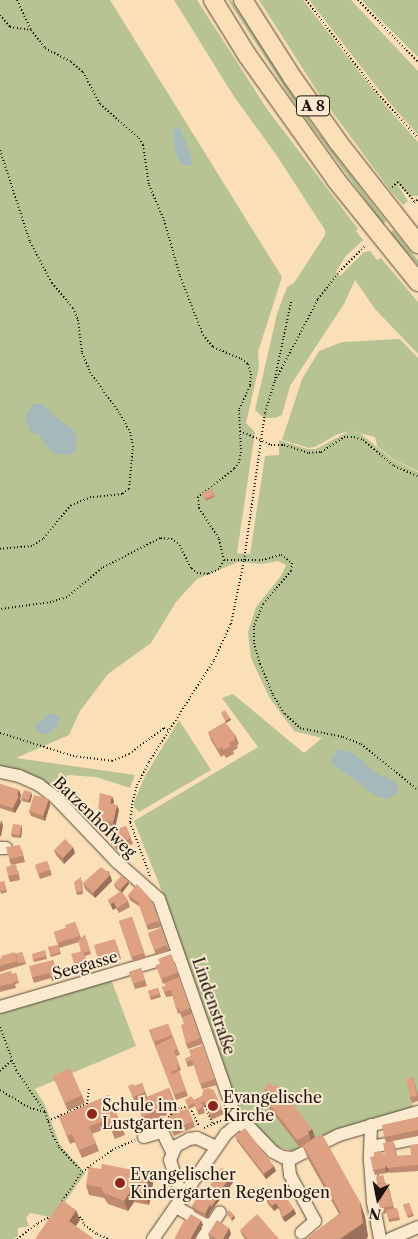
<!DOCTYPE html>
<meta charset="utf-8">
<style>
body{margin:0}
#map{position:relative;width:418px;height:1239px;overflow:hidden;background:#fadfb7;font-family:"Libre Caslon Text",serif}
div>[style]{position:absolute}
.green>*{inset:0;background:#b8c393}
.water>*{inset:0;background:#a5b9bb}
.path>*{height:2px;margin-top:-1px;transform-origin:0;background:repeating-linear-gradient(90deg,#1e140e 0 1px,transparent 0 3.5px)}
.roads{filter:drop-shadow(0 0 1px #554738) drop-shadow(0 0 1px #554738)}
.minor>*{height:12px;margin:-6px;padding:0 6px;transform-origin:6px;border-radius:6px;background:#fcead0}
.highway>*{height:18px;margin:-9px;padding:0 9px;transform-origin:9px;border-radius:9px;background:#fadfb7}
.wall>*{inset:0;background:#bf8a70}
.shaded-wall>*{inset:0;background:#9b715b}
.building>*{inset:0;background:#dea182}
.dots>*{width:14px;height:14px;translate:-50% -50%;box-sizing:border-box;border:2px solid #fcead0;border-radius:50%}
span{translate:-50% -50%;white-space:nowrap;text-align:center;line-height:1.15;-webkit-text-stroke:4px #fcead0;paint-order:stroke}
.shield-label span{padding:1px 4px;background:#fcead0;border:1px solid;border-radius:4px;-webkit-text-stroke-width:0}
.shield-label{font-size:15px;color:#1e140e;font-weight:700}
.street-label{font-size:16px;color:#1e140e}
.poi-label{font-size:16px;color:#1e140e}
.left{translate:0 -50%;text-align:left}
.north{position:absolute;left:353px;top:1174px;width:50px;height:50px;-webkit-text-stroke:4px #fcead0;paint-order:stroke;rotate:191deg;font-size:14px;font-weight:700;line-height:20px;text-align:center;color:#1e140e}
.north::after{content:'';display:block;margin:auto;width:18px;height:22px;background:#1e140e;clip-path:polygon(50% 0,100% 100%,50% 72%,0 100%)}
</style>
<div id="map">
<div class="green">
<i style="clip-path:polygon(0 0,110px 0,282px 277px,258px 352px,259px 367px,246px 423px,255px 432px,237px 553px,250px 554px,265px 456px,279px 455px,279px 440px,307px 449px,316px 449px,349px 431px,336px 435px,315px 447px,309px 448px,282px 440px,302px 379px,319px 351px,342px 342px,400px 339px,418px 358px,418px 471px,394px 460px,377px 446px,375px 437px,350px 431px,361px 434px,393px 460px,418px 472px,418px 1101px,412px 1103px,413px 1108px,337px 1129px,295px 1151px,277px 1147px,238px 1107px,169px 909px,134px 821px,258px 747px,222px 698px,233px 694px,304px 753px,322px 738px,294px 731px,269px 697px,251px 658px,248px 632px,256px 607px,281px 576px,286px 565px,278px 561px,262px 564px,238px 562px,197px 579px,176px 602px,151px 643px,108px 674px,80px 711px,69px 735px,16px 758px,135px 775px,130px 788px,96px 777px,68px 775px,55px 793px,0 768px)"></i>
<i style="clip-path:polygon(174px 0,197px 0,267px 109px,358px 229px,356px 231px,363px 240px,345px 257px,336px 272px,340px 276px,364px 252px,370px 251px,377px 260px,381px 258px,418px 302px,418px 354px,375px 309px,355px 280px,344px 304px,290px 386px,282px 415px,275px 418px,264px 418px,255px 410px,277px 314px,287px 287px,294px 283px,325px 235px,325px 230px,277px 156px,233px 95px)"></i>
<i style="clip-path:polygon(228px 0,231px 0,314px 127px,386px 221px,383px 224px,297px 107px)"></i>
<i style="clip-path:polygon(259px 0,303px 0,385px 105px,418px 142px,418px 195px,416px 197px,414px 195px,411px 197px,396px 182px,408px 201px,403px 205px,390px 190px,319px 94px)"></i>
<i style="clip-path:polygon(309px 0,351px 0,418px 71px,418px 135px,387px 100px)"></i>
<i style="clip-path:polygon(362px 0,418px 0,418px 57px,369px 8px)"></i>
<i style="clip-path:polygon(393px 230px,418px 260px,418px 265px,390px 233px)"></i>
<i style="clip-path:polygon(179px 720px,211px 770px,139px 812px,134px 807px,134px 802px,145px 776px)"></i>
<i style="clip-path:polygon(111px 979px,136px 1046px,35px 1089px,45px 1105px,60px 1145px,85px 1173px,54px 1218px,30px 1213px,26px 1218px,29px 1226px,18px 1228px,18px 1236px,13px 1239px,0 1239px,0 1011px)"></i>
</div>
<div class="water">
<i style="clip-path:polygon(179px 127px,191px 154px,192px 165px,182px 165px,175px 153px,173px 130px)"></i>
<i style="clip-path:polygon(32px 404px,42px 404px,62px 422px,73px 429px,77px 440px,76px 451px,67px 455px,55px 454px,45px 444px,39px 434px,31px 432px,25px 418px)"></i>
<i style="clip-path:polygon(49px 714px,58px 715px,60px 719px,57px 727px,47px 734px,38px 733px,35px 725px)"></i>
<i style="clip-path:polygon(338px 749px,353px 753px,380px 776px,385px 776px,394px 782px,398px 786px,397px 793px,388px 799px,378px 797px,331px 763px,331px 760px)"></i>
</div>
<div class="path">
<i style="left:17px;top:0;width:33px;rotate:65deg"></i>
<i style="left:306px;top:0;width:118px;rotate:52.5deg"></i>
<i style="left:378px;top:94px;width:59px;rotate:47.7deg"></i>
<i style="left:358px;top:0;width:86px;rotate:45.9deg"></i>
<i style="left:0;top:15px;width:16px;rotate:50deg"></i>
<i style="left:10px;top:27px;width:21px;rotate:8deg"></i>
<i style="left:31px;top:30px;width:23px;rotate:52deg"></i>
<i style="left:45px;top:48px;width:30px;rotate:28deg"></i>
<i style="left:71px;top:62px;width:16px;rotate:40deg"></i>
<i style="left:83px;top:72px;width:36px;rotate:62deg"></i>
<i style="left:100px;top:104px;width:52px;rotate:41.1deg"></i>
<i style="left:139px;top:138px;width:8px;rotate:60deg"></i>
<i style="left:143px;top:145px;width:40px;rotate:81.5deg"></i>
<i style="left:149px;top:185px;width:38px;rotate:67deg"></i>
<i style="left:164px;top:220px;width:58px;rotate:74.1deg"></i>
<i style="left:180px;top:276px;width:63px;rotate:68.7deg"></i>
<i style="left:203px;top:335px;width:16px;rotate:50deg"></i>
<i style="left:213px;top:347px;width:30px;rotate:23deg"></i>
<i style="left:241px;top:359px;width:9px;rotate:36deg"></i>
<i style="left:248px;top:364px;width:10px;rotate:73deg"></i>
<i style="left:251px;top:374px;width:12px;rotate:95deg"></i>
<i style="left:250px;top:386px;width:26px;rotate:115deg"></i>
<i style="left:239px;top:410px;width:42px;rotate:87.3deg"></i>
<i style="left:241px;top:452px;width:10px;rotate:101deg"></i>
<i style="left:239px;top:462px;width:9px;rotate:126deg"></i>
<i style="left:234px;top:469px;width:46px;rotate:142.1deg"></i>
<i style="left:198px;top:497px;width:11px;rotate:85deg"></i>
<i style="left:199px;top:508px;width:37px;rotate:57deg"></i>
<i style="left:219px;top:539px;width:22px;rotate:77deg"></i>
<i style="left:224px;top:560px;width:10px;rotate:119deg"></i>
<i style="left:219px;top:569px;width:12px;rotate:156deg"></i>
<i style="left:208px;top:574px;width:10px;rotate:-174deg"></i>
<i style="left:198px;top:573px;width:9px;rotate:-144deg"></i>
<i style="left:191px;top:568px;width:28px;rotate:-117deg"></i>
<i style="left:178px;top:543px;width:7px;rotate:-146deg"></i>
<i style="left:172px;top:539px;width:12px;rotate:-175deg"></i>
<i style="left:160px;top:538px;width:65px;rotate:152.7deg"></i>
<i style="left:102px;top:568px;width:45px;rotate:140.4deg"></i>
<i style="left:67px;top:597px;width:17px;rotate:163deg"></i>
<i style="left:51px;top:602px;width:51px;rotate:172.2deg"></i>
<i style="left:0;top:150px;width:97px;rotate:71.9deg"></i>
<i style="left:30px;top:242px;width:47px;rotate:61.8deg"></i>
<i style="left:52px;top:283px;width:33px;rotate:50deg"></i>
<i style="left:73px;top:308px;width:13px;rotate:67deg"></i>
<i style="left:78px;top:320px;width:33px;rotate:83deg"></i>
<i style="left:82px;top:353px;width:21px;rotate:67deg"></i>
<i style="left:90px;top:372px;width:52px;rotate:54.5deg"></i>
<i style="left:120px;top:414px;width:21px;rotate:61deg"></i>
<i style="left:130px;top:432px;width:14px;rotate:78deg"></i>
<i style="left:133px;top:446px;width:43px;rotate:95.3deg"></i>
<i style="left:129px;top:489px;width:9px;rotate:144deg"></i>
<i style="left:122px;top:494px;width:31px;rotate:174deg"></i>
<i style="left:91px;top:497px;width:22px;rotate:158deg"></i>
<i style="left:71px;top:505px;width:44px;rotate:129.5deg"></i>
<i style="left:43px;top:539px;width:13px;rotate:148deg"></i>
<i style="left:32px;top:546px;width:32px;rotate:175deg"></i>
<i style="left:392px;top:187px;width:8px;rotate:-40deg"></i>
<i style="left:398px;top:182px;width:26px;rotate:50deg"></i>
<i style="left:414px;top:203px;width:6px;rotate:-45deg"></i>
<i style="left:275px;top:378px;width:78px;rotate:-78.1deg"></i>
<i style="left:240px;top:431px;width:34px;rotate:24deg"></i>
<i style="left:271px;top:445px;width:13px"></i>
<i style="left:284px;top:445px;width:26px;rotate:18deg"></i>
<i style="left:309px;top:453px;width:12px;rotate:-5deg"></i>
<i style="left:321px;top:452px;width:27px;rotate:-33deg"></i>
<i style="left:344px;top:437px;width:10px"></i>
<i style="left:354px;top:437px;width:9px;rotate:18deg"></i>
<i style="left:363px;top:440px;width:40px;rotate:40deg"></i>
<i style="left:394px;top:466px;width:26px;rotate:23deg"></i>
<i style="left:224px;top:560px;width:38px"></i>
<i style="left:262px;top:560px;width:20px;rotate:-15deg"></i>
<i style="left:281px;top:555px;width:14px;rotate:36deg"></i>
<i style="left:292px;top:563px;width:8px;rotate:97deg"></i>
<i style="left:291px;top:571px;width:43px;rotate:130.3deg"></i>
<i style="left:263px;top:604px;width:24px;rotate:112deg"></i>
<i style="left:254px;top:626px;width:17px;rotate:90deg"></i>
<i style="left:254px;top:643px;width:22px;rotate:74deg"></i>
<i style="left:260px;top:664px;width:34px;rotate:67deg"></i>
<i style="left:273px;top:695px;width:22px;rotate:58deg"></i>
<i style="left:285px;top:714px;width:21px;rotate:43deg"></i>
<i style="left:300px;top:728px;width:44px;rotate:11.8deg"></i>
<i style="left:343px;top:737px;width:19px;rotate:21deg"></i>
<i style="left:361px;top:744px;width:73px;rotate:38.9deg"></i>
<i style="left:0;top:733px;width:77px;rotate:17.5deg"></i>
<i style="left:73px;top:756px;width:39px;rotate:7deg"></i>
<i style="left:112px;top:761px;width:18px;rotate:-22deg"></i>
<i style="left:129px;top:754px;width:44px;rotate:-36.6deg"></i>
<i style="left:164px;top:728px;width:5px;rotate:22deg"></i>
<i style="left:150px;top:876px;width:58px;rotate:-110.3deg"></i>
<i style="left:130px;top:822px;width:17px;rotate:-83deg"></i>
<i style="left:132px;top:805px;width:21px;rotate:-76deg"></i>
<i style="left:137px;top:785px;width:26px;rotate:-62deg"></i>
<i style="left:149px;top:762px;width:121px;rotate:-57.5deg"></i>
<i style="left:214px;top:660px;width:40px;rotate:-65deg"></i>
<i style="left:231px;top:624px;width:65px;rotate:-78.5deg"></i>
<i style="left:244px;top:560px;width:148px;rotate:-81.9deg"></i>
<i style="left:265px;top:413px;width:34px;rotate:-73deg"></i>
<i style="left:275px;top:381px;width:93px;rotate:-62.3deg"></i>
<i style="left:318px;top:299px;width:34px;rotate:-52deg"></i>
<i style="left:339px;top:272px;width:38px;rotate:-45deg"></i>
<i style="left:0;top:1027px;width:46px;rotate:69.6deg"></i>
<i style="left:16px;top:1070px;width:51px;rotate:55.4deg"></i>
<i style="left:0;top:1071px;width:15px;rotate:-42deg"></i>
<i style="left:0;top:1090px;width:35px;rotate:31deg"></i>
<i style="left:30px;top:1108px;width:16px;rotate:15deg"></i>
<i style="left:45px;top:1112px;width:25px;rotate:72deg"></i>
<i style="left:53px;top:1136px;width:13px;rotate:61deg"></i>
<i style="left:59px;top:1147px;width:34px;rotate:47deg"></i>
<i style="left:205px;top:1106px;width:20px;rotate:66deg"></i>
<i style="left:178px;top:1110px;width:8px;rotate:-23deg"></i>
<i style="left:185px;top:1107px;width:6px;rotate:59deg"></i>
<i style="left:188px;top:1112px;width:4px;rotate:-14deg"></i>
<i style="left:192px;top:1111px;width:17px;rotate:66deg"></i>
<i style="left:168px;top:1117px;width:8px;rotate:-40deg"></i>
<i style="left:48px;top:1121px;width:43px;rotate:-23.6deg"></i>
<i style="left:87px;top:1104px;width:16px;rotate:-83deg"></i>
<i style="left:204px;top:1128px;width:23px;rotate:-23deg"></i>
<i style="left:62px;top:1201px;width:35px;rotate:-55deg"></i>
<i style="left:82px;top:1172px;width:37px;rotate:-36deg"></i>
<i style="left:112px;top:1150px;width:25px;rotate:-23deg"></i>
<i style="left:77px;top:1215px;width:6px;rotate:39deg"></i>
<i style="left:82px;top:1219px;width:6px;rotate:72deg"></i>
<i style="left:84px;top:1225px;width:16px;rotate:35deg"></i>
<i style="left:97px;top:1234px;width:13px;rotate:23deg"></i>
<i style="left:17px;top:1239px;width:26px;rotate:-37deg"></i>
<i style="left:38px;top:1223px;width:13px;rotate:-27deg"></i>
</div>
<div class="roads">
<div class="minor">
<i style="left:0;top:772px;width:19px;rotate:12deg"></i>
<i style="left:19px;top:776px;width:22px;rotate:24deg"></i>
<i style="left:39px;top:785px;width:21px;rotate:37deg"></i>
<i style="left:56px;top:798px;width:88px;rotate:46.4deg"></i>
<i style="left:117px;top:862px;width:56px;rotate:41.4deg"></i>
<i style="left:159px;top:899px;width:238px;rotate:70.7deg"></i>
<i style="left:0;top:848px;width:6px"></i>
<i style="left:0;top:1007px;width:180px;rotate:-16.4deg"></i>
<i style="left:157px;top:1121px;width:34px;rotate:64deg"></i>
<i style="left:238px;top:1124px;width:13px;rotate:18deg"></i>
<i style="left:250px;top:1128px;width:33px;rotate:46deg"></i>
<i style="left:273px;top:1152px;width:11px;rotate:27deg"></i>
<i style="left:283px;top:1157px;width:10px;rotate:6deg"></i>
<i style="left:293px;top:1158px;width:51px;rotate:-26.6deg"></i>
<i style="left:339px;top:1135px;width:82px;rotate:-16.2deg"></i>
<i style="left:371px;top:1125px;width:36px;rotate:92deg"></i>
<i style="left:370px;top:1161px;width:41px;rotate:85.8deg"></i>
<i style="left:373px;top:1202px;width:38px;rotate:79deg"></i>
<i style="left:144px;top:1137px;width:19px;rotate:-16deg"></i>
<i style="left:371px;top:1147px;width:48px;rotate:-10.8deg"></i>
<i style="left:288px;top:1158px;width:17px;rotate:83deg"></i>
<i style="left:290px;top:1175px;width:52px;rotate:61.5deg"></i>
<i style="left:315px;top:1221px;width:18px;rotate:139deg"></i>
<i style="left:182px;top:1197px;width:39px;rotate:-108deg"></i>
<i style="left:170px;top:1160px;width:15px;rotate:-67deg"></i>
<i style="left:176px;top:1146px;width:15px;rotate:-28deg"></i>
<i style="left:189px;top:1139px;width:8px;rotate:-7deg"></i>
<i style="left:197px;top:1138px;width:21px;rotate:25deg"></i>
<i style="left:176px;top:1207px;width:39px;rotate:29deg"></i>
<i style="left:153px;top:1239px;width:128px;rotate:-55.2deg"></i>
<i style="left:226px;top:1134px;width:16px;rotate:-40deg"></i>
<i style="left:202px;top:1239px;width:32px;rotate:-56deg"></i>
<i style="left:390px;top:1239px;width:30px;rotate:-23deg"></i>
</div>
<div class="highway">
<i style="left:213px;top:0;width:65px;rotate:58.3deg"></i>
<i style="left:247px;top:55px;width:153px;rotate:54.5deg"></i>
<i style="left:336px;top:180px;width:131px;rotate:51.2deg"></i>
<i style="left:243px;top:0;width:91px;rotate:57.5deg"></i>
<i style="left:292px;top:77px;width:80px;rotate:54.7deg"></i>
<i style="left:338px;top:142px;width:130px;rotate:51.9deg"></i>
</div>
</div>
<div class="wall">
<i style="clip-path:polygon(212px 489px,215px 497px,206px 501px,202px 493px)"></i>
<i style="clip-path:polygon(208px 732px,236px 736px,239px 744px,237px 745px,238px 748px,233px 751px,234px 754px,226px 758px,224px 755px,221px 757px,211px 740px)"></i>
<i style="clip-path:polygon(0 784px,19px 790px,21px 795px,20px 799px,21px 802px,15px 813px,0 808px)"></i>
<i style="clip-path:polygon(32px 795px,30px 803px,22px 801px,21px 798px)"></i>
<i style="clip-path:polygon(49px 799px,50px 805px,45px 821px,31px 816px,29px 811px)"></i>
<i style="clip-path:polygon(114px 801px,113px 804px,119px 810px,115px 828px,99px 824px,97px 819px)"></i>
<i style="clip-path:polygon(126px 826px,133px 844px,117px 850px,107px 839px,105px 834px)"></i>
<i style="clip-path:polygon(22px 828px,21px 838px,12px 837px,11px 834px)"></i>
<i style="clip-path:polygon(22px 850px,25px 862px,11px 865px,9px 859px)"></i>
<i style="clip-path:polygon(54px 850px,75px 853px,64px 864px,56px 855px)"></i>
<i style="clip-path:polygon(47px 861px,52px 875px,40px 879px,35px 865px)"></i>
<i style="clip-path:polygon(18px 870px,20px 880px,10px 882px,8px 876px)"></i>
<i style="clip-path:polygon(106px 871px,109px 871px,112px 881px,95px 898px,85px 889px,83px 883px)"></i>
<i style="clip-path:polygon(82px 880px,83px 894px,77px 895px,76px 892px)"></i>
<i style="clip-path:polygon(4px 881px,7px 892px,1px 894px,0 890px)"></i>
<i style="clip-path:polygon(114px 884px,129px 884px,122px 892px,128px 901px,130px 907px,119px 913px,116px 908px,113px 910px,108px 900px,120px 892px,115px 887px)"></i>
<i style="clip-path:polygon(128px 895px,150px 898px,161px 927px,148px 930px,140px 907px,130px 900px)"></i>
<i style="clip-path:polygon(132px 917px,146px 958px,133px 962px,119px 921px)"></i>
<i style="clip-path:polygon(75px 922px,81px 938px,85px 935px,91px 954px,85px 956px,88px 968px,77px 971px,75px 966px,81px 951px,79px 942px,59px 948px,61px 954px,51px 957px,48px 947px,58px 945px,54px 932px,66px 928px)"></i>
<i style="clip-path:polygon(161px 928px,169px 951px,156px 955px,148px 933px)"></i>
<i style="clip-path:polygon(117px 945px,121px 959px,100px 965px,98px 959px)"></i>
<i style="clip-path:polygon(45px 950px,47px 959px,34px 962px,33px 960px)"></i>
<i style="clip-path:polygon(22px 952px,26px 964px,0 972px,0 959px)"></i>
<i style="clip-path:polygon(171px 954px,192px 1014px,182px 1018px,180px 1013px,178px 1014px,173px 996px,166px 997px,162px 987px,166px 986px,165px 983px,163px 984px,156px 965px,160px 964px)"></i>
<i style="clip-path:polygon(53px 960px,59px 979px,52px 981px,51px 978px,34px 983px,32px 977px)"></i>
<i style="clip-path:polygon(141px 968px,147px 986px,135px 989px,129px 972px)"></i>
<i style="clip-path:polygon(16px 973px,19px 983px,15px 984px,16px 988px,0 992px,0 974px,12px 974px)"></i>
<i style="clip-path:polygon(158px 988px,161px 997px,151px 1000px,148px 991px)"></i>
<i style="clip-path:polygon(192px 1014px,202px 1044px,188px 1049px,186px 1044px,184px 1024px)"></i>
<i style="clip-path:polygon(168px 1024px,180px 1055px,176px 1056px,181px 1070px,179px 1071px,188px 1096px,176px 1100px,149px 1030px)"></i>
<i style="clip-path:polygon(203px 1045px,217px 1085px,202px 1089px,194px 1065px,188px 1067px,185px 1059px,191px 1056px)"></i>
<i style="clip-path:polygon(53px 1076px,82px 1095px,85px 1103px,68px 1111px)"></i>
<i style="clip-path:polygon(413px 1077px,418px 1095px,418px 1101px,412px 1103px,410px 1097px)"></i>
<i style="clip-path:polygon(142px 1083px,147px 1097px,169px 1088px,177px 1107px,193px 1121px,195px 1127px,174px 1136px,167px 1118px,172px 1115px,171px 1110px,166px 1112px,167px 1115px,145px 1125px,136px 1102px,145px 1098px,135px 1102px,128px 1086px,134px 1086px)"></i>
<i style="clip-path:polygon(273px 1087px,312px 1129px,315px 1137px,312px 1140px,360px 1202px,365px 1217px,368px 1237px,366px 1239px,306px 1239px,339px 1214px,308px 1159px,303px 1147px,300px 1148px,266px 1104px,263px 1096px,266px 1093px,264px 1088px)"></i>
<i style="clip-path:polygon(109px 1095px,125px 1135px,115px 1139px,110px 1127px,92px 1134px,99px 1151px,82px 1158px,75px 1142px,70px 1144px,59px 1117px)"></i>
<i style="clip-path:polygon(202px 1096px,222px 1109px,224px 1114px,211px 1120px,206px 1106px,203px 1107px,205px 1113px,199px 1115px,195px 1106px,189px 1109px,185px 1100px,194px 1100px)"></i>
<i style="clip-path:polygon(418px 1117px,418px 1136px,393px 1141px,395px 1146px,397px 1156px,411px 1155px,418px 1144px,418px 1171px,389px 1173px,389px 1171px,387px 1173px,375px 1175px,373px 1170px,383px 1154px,385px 1154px,386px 1142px,384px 1137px)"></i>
<i style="clip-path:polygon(235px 1136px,276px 1171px,266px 1179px,237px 1141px)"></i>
<i style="clip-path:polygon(101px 1169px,149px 1173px,153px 1183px,149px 1205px,134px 1202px,128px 1211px,108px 1204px,104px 1198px,89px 1195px,86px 1185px)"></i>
<i style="clip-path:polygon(383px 1175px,385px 1183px,389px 1188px,394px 1208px,398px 1211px,400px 1220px,389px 1222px,387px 1213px,382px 1214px,380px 1208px,377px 1184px)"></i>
<i style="clip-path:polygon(213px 1177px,234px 1181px,212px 1210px,207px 1219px,194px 1212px,192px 1206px,202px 1200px,211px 1187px,210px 1185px,214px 1180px)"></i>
<i style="clip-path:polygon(266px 1198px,294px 1209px,296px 1214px,285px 1222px,282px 1218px,280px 1212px,281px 1212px,278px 1208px,274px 1211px,268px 1204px)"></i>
<i style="clip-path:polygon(409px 1203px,414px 1216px,408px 1218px,403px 1205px)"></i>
<i style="clip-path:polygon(229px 1228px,231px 1234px,228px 1239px,210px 1239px,208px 1234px)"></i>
<i style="clip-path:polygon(240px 1230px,279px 1239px,245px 1239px,242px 1235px)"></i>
</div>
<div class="shaded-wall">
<i style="clip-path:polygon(230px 718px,231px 720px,226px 723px,225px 721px)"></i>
<i style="clip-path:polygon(19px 790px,21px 795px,20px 799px,21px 802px,15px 813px,13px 808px)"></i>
<i style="clip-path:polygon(31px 792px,32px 795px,30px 803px,29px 800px)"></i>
<i style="clip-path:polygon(112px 796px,114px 801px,112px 808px,110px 803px)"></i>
<i style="clip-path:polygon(49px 799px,50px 805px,45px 821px,43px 816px)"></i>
<i style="clip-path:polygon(117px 805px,119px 810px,115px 828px,113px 822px)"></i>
<i style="clip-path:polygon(1px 820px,3px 825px,1px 837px,0 835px,0 826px)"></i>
<i style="clip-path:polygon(21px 825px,22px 828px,21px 838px,20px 835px)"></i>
<i style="clip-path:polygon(73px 847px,75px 853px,64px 864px,63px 858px)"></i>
<i style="clip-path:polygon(110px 875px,112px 881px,95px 898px,93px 893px)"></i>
<i style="clip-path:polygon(128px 881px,129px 884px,122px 893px,120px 890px)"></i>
<i style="clip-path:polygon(114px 902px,116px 908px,113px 910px,111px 904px)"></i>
<i style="clip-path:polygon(312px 1129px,315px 1137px,311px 1140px,308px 1132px)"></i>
<i style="clip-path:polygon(387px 1165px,389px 1171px,387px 1173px,385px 1168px)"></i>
<i style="clip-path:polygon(274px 1166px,276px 1171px,266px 1179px,264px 1174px)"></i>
<i style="clip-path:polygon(149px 1173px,153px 1183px,149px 1205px,145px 1195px)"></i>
<i style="clip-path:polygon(232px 1175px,234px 1181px,222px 1197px,220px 1191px)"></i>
<i style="clip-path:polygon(130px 1192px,134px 1202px,128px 1211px,124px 1201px)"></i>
<i style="clip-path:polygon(221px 1194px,222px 1197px,212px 1210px,207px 1219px,205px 1214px,210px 1204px)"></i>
<i style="clip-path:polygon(360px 1202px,365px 1217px,368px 1237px,366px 1239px,340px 1239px)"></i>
<i style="clip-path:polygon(276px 1203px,278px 1208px,274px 1211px,272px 1206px)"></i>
<i style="clip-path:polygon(294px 1209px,296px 1214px,285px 1222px,283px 1217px)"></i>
<i style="clip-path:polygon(76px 1210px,80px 1220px,72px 1232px,69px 1221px)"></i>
<i style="clip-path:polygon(234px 1215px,235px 1218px,232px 1221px,231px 1219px)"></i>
<i style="clip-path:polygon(201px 1220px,203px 1225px,195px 1239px,190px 1239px)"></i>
<i style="clip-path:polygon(229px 1228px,231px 1234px,228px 1239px,223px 1239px)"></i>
</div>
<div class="building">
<i style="clip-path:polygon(212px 489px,214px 495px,205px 499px,202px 493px)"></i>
<i style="clip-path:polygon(225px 710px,230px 718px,225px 721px,221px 713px)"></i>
<i style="clip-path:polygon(225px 722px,236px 736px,234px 737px,235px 740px,229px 743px,231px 746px,223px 750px,222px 747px,218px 749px,208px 732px)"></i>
<i style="clip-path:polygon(0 784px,19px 790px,17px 795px,19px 796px,13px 808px,0 804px)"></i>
<i style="clip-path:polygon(24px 790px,31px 792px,29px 800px,21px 798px)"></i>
<i style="clip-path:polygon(100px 793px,112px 796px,110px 803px,117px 805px,113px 822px,97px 819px)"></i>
<i style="clip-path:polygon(34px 795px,49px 799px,43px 816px,29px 811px)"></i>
<i style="clip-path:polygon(13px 824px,21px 825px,20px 835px,11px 834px)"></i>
<i style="clip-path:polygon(126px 826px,131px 838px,115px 844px,105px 834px)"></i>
<i style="clip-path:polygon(65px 839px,73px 847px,63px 858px,54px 850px)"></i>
<i style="clip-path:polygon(20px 845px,23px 856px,9px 859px,6px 847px)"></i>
<i style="clip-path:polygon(47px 861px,50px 870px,38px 874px,35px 865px)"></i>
<i style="clip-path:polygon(16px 864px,18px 874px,8px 876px,6px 867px)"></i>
<i style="clip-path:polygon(101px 867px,106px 871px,109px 871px,110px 875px,93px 893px,83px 883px)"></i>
<i style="clip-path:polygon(121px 876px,128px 881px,120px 890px,114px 884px)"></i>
<i style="clip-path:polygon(81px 877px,82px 891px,76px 892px,74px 882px)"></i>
<i style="clip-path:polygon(4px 881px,6px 890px,0 891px,0 882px)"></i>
<i style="clip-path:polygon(137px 884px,150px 898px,159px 921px,146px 925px,138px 902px,128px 895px)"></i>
<i style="clip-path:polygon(121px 891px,128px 901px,117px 908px,114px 902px,111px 904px,108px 900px)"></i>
<i style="clip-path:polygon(132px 917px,144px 953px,131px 957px,119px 921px)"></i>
<i style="clip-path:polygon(75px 922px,80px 936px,57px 943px,54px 932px,66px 928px,65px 925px)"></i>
<i style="clip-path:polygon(161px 928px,167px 945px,154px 950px,148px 933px)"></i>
<i style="clip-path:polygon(85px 935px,90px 951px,84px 953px,83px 951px,81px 951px,78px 940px)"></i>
<i style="clip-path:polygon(115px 939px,119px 953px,98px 959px,94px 945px)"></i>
<i style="clip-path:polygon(58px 945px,60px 952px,50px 955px,48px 947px)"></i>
<i style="clip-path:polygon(45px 950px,46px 956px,33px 960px,32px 954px)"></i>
<i style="clip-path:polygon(83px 951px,86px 962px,75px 966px,71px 954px)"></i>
<i style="clip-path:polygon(15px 952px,17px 961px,0 966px,0 959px,2px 958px,1px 956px)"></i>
<i style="clip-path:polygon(22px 952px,25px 962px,18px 963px,16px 954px)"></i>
<i style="clip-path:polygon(171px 954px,178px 972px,161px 979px,156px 965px,160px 964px,158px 959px)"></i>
<i style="clip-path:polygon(53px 960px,57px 974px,50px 976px,50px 973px,32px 977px,29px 966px)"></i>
<i style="clip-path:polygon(141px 968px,145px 980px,133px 984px,129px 972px)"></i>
<i style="clip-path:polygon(11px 971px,14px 983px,0 986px,0 974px)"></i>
<i style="clip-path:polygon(16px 973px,18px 981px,14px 982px,12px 974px)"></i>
<i style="clip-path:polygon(179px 977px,190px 1008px,180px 1012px,178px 1008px,176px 1009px,171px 990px,164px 992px,162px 987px,166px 986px,165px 983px)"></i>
<i style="clip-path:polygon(158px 988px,160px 994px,150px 997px,148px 991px)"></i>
<i style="clip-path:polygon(192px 1014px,200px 1038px,186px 1044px,181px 1025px,184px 1024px,182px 1018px)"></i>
<i style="clip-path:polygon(168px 1024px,172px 1035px,153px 1042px,149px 1030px)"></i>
<i style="clip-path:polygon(173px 1037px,178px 1049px,174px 1051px,179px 1065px,177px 1066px,178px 1069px,171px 1072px,172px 1074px,179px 1071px,186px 1090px,174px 1095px,155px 1046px)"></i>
<i style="clip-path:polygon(203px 1045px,215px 1079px,200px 1084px,192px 1060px,186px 1062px,185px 1059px,191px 1056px,189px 1050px)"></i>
<i style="clip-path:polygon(70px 1068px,82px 1095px,65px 1103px,53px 1076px)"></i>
<i style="clip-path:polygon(413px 1077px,417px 1096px,410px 1097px,406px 1079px)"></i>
<i style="clip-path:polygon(142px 1083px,145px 1092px,133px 1097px,128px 1086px,133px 1084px,134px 1086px)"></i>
<i style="clip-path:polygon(270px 1083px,273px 1087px,277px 1084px,312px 1129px,308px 1132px,309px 1134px,297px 1140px,263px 1096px,268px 1092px,264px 1088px)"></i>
<i style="clip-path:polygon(169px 1088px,174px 1100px,163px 1105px,164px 1107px,142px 1117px,136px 1102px)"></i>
<i style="clip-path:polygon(208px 1088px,214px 1090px,222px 1109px,210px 1114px,204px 1101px,201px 1102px,203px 1107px,197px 1110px,193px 1101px,202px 1096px,203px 1090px)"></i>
<i style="clip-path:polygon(109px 1095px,122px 1127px,112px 1131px,107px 1119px,89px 1127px,96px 1143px,79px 1150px,72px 1134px,67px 1136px,59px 1117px)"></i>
<i style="clip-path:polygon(191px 1096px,194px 1100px,193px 1101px,194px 1103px,188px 1106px,185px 1100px)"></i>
<i style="clip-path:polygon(179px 1107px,181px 1111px,188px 1108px,193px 1121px,172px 1131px,167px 1118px,173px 1115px,171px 1110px)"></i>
<i style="clip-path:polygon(418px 1117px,418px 1130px,384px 1137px,382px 1125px)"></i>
<i style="clip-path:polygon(245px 1128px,274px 1166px,264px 1174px,235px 1136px)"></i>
<i style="clip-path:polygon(322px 1134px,360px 1202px,363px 1223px,340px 1239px,306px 1239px,341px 1213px,303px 1145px)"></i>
<i style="clip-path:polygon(393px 1141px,396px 1156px,411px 1155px,410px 1145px,418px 1144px,418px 1165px,387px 1168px,387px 1165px,385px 1168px,373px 1170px,370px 1157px,374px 1156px,374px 1152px,381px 1151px,382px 1154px,385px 1154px,383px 1143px)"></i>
<i style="clip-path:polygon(102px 1164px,149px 1173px,145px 1195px,130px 1192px,124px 1201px,104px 1193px,101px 1187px,86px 1185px,89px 1167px,101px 1169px)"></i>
<i style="clip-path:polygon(222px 1168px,232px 1175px,220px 1191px,210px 1185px,215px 1179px,213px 1177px)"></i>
<i style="clip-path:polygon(383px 1175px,385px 1183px,377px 1184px,376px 1177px)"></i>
<i style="clip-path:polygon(387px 1183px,393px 1206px,380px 1208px,374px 1185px)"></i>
<i style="clip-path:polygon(211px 1187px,221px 1194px,211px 1207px,210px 1204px,202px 1200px)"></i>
<i style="clip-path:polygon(280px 1188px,294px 1209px,283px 1217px,280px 1212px,282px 1211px,276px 1203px,272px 1206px,266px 1198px)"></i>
<i style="clip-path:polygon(197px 1197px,210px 1204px,205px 1214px,192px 1206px)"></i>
<i style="clip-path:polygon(62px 1200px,76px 1210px,69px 1221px,94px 1239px,35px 1239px)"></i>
<i style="clip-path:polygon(409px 1203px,413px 1214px,407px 1216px,403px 1205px)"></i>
<i style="clip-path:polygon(397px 1208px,399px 1217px,388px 1219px,386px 1210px)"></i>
<i style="clip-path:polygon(229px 1210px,234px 1215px,231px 1219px,226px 1214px)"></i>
<i style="clip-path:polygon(191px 1214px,201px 1220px,190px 1239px,174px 1239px,185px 1219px,187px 1220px)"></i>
<i style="clip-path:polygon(257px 1214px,279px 1239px,248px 1239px,240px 1230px)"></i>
<i style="clip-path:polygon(217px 1220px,229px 1228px,223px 1239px,217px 1239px,208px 1234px)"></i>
</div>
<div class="dots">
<i style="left:213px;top:1106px;background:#8f2418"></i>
<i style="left:92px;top:1114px;background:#8f2418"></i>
<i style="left:120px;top:1183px;background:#8f2418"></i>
</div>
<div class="shield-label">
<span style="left:313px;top:106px">A 8</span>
</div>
<div class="street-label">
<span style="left:95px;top:817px;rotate:44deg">Batzenhofweg</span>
<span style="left:85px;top:965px;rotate:-16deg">Seegasse</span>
<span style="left:214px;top:1006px;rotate:71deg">Lindenstraße</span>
</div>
<div class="poi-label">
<span class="left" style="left:223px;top:1106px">Evangelische<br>Kirche</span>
<span class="left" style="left:102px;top:1114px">Schule im<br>Lustgarten</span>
<span class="left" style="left:130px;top:1183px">Evangelischer<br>Kindergarten Regenbogen</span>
</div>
<div class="north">N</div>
</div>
